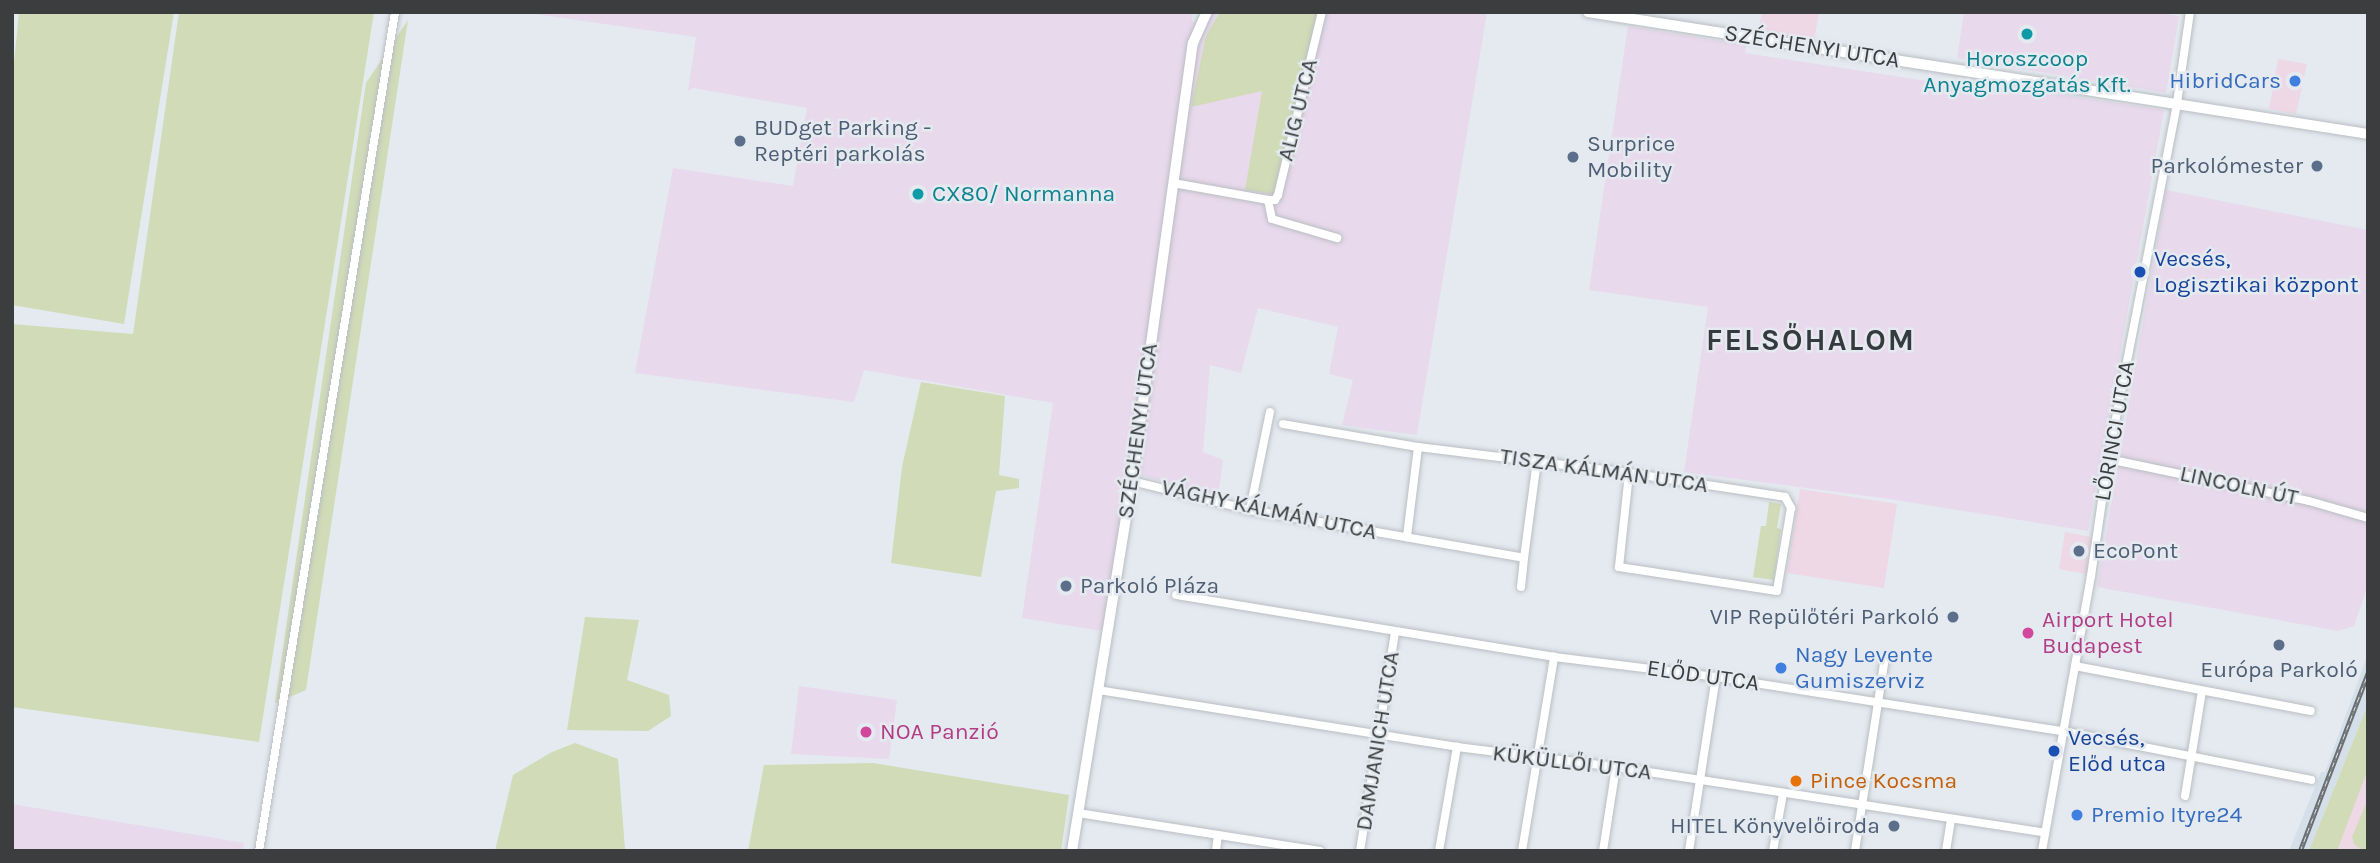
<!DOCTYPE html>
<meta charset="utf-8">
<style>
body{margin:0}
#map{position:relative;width:2380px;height:863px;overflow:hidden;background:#e4eaef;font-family:Karla,sans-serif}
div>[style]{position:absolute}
.commercial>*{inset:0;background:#eed8e5}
.industrial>*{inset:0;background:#e8d9ec}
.built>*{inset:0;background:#d4dfea}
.green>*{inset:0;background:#d1dbb7}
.roads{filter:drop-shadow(0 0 2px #b9bec3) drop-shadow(0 0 2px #b9bec3)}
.street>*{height:8px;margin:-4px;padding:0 4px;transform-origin:4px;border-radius:4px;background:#fff}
.secondary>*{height:10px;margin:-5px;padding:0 5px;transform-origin:5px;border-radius:5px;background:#fff}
.rail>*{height:4.5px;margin-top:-2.25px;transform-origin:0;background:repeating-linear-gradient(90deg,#e4eaef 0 5px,#6b6f71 0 10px);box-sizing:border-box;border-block:2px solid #6b6f71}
.dots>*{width:19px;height:19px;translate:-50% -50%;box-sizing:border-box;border:4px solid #e4eaef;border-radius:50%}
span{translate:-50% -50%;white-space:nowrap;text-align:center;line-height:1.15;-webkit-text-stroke:5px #e4eaef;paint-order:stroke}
.street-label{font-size:23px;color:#3b3d3f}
.culture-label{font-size:23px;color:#0d838f}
.left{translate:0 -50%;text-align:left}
.shop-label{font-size:23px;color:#366cbe}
.right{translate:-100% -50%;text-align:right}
.service-label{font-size:23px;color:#4e5e75}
.transit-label{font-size:23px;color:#164399}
.hotel-label{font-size:23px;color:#b23c85}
.food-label{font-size:23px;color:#c56008}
.district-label{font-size:30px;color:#363a3e;font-weight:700;letter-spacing:2px}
.frame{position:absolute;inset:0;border:14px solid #3b3d3f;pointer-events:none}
</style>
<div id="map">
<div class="commercial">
<i style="clip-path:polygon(1762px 12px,1819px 12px,1814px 41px,1758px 32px)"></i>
<i style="clip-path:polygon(2278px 59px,2307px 64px,2296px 114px,2269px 109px)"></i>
<i style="clip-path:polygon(1800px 489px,1897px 504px,1884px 588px,1787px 573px)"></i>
<i style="clip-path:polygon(2065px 532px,2092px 537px,2086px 574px,2059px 569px)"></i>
<i style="clip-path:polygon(2368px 769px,2368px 851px,2337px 851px,2345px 825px)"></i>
</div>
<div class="industrial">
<i style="clip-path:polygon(521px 12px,1193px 12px,1192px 21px,1207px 23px,1214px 12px,1487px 12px,1417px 435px,1342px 425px,1353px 380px,1329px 374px,1338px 327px,1258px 308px,1241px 373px,1210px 365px,1203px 452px,1223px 460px,1218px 497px,1137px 474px,1108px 632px,1022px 618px,1053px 403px,864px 370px,854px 402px,635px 373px,673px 168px,793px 186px,807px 108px,693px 88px,688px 91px,696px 37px)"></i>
<i style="clip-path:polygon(1964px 12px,2158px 12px,2179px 16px,2166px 93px,1957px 58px)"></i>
<i style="clip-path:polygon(1628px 26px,1746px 45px,1745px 53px,1959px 86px,2023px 89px,2164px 110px,2088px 531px,1883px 498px,1684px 472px,1708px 307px,1589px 290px)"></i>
<i style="clip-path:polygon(2166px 190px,2368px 230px,2368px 585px,2354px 626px,2338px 631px,2097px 587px)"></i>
<i style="clip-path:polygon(799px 686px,897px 700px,889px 759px,791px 754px)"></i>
<i style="clip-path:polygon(12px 804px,244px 843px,243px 851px,12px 851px)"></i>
</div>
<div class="built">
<i style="clip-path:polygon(2368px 654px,2368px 704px,2309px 851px,2289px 851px,2321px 772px,2325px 772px)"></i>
</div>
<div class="green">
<i style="clip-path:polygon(19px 12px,174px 12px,124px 324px,12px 305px,12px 84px)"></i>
<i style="clip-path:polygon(179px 12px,374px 12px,259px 742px,12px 707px,12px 324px,133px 334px)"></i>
<i style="clip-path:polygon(1220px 12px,1321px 12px,1278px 195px,1245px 190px,1262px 91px,1191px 107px,1206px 36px)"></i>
<i style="clip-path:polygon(408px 20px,306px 690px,275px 703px,366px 83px)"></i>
<i style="clip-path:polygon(921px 382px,1005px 396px,999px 475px,1019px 479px,1019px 488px,996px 491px,981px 577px,891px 563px,902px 467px)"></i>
<i style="clip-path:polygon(1769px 502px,1781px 504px,1777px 528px,1781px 529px,1774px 580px,1753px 577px,1761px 526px,1766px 526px)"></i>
<i style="clip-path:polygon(585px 617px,639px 620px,627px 680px,669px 695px,671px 716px,648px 731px,567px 730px)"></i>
<i style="clip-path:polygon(2368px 704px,2368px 769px,2337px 851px,2309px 851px)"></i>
<i style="clip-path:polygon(575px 743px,618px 759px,625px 849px,495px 851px,513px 775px,552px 752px)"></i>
<i style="clip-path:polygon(873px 763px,1069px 795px,1061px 851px,748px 851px,764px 765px)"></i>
<i style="clip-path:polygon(2368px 799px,2368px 849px,2362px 850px,2354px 844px,2352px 837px)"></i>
</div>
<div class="roads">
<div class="street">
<i style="left:1173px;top:183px;width:97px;rotate:10.1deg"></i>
<i style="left:1268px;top:200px;width:19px;rotate:78deg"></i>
<i style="left:1272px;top:219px;width:68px;rotate:16.3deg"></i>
<i style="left:1268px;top:200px;width:7px"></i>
<i style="left:1275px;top:200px;width:6px;rotate:-59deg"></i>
<i style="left:1278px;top:195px;width:188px;rotate:-76.5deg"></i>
<i style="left:1283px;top:424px;width:137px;rotate:9.7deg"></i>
<i style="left:1418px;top:447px;width:91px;rotate:97deg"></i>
<i style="left:1418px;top:447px;width:213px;rotate:7deg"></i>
<i style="left:1629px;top:473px;width:158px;rotate:8.7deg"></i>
<i style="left:1785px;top:497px;width:13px;rotate:61deg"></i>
<i style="left:1791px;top:508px;width:84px;rotate:99.6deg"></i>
<i style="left:1777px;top:591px;width:160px;rotate:-171.4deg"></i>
<i style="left:1619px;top:567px;width:95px;rotate:-83.9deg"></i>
<i style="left:2108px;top:459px;width:205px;rotate:11.8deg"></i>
<i style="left:2309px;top:501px;width:61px;rotate:16.1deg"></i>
<i style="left:1132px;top:481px;width:122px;rotate:13.8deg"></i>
<i style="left:1250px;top:510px;width:278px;rotate:9.9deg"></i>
<i style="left:1524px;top:558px;width:98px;rotate:-82.4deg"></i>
<i style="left:1250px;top:510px;width:100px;rotate:-78.5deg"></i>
<i style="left:1521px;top:587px;width:29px;rotate:-84deg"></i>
<i style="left:1176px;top:595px;width:383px;rotate:9.3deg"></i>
<i style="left:1554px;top:657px;width:163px;rotate:7deg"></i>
<i style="left:1716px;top:677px;width:350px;rotate:8.9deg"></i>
<i style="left:2062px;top:731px;width:254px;rotate:11.1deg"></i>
<i style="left:2075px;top:666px;width:240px;rotate:10.8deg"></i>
<i style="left:1098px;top:690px;width:363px;rotate:9deg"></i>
<i style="left:1457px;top:747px;width:160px;rotate:7.2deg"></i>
<i style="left:1616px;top:767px;width:434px;rotate:8.7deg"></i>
<i style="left:2185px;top:796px;width:106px;rotate:-80.8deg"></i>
<i style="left:1078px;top:813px;width:245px;rotate:8.9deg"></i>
<i style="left:259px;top:851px;width:850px;rotate:-80.79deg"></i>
<i style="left:1216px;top:851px;width:16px;rotate:-83deg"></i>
<i style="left:1360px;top:851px;width:222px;rotate:-80.9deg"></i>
<i style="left:1439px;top:851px;width:106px;rotate:-80.2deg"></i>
<i style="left:1522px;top:851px;width:197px;rotate:-80.6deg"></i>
<i style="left:1603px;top:851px;width:85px;rotate:-81.2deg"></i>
<i style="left:1689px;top:851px;width:176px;rotate:-81.2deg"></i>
<i style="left:1773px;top:851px;width:59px;rotate:-80.2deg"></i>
<i style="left:1855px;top:851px;width:195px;rotate:-81.2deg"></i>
<i style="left:1946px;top:851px;width:31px;rotate:-81deg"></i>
<i style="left:2042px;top:851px;width:279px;rotate:-79.9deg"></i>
<i style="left:2091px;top:576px;width:118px;rotate:-81.7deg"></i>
<i style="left:2108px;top:459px;width:363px;rotate:-79deg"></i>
<i style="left:2177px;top:103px;width:92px;rotate:-81.9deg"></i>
</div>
<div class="secondary">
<i style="left:1588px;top:12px;width:789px;rotate:8.89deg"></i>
<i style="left:1072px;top:851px;width:375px;rotate:-80.8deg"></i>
<i style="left:1132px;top:481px;width:442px;rotate:-82.1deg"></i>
<i style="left:1193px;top:43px;width:34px;rotate:-66deg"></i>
</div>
</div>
<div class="rail">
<i style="left:2300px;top:851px;width:191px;rotate:-69.1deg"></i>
</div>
<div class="dots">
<i style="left:2027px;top:34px;background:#0f9aa8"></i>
<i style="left:2295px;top:81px;background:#3f7fe0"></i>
<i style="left:740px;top:141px;background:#5c6f8a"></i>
<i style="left:1573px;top:157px;background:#5c6f8a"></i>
<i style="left:2317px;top:166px;background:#5c6f8a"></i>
<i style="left:918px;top:194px;background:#0f9aa8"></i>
<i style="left:2140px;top:272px;background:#1a4fb4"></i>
<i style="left:2079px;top:551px;background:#5c6f8a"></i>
<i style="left:1066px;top:586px;background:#5c6f8a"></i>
<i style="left:1953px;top:617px;background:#5c6f8a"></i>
<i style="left:2028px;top:633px;background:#d1479c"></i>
<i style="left:2279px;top:645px;background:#5c6f8a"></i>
<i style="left:1781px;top:668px;background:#3f7fe0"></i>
<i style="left:866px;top:732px;background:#d1479c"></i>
<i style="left:2054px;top:751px;background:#1a4fb4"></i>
<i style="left:1796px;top:781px;background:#e8710a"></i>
<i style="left:2077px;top:815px;background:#3f7fe0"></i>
<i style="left:1894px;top:826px;background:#5c6f8a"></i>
</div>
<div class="street-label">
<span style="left:1812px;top:47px;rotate:9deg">SZÉCHENYI UTCA</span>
<span style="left:1298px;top:110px;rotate:-76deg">ALIG UTCA</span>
<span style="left:1138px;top:431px;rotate:-82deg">SZÉCHENYI UTCA</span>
<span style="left:2115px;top:431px;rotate:-80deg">LŐRINCI UTCA</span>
<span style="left:1604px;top:471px;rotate:8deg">TISZA KÁLMÁN UTCA</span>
<span style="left:2239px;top:486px;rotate:12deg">LINCOLN ÚT</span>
<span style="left:1269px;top:510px;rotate:12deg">VÁGHY KÁLMÁN UTCA</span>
<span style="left:1703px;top:676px;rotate:8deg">ELŐD UTCA</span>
<span style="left:1378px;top:741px;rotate:-81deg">DAMJANICH UTCA</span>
<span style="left:1572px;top:763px;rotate:7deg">KÜKÜLLŐI UTCA</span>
</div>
<div class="culture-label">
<span style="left:2027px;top:72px">Horoszcoop<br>Anyagmozgatás Kft.</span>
<span class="left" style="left:932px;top:194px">CX80/ Normanna</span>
</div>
<div class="shop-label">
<span class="right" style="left:2281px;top:81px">HibridCars</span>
<span class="left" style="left:1795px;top:668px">Nagy Levente<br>Gumiszerviz</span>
<span class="left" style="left:2091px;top:815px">Premio Ityre24</span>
</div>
<div class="service-label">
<span class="left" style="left:754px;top:141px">BUDget Parking -<br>Reptéri parkolás</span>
<span class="left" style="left:1587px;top:157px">Surprice<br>Mobility</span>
<span class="right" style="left:2303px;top:166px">Parkolómester</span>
<span class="left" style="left:2093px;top:551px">EcoPont</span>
<span class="left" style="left:1080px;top:586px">Parkoló Pláza</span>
<span class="right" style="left:1939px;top:617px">VIP Repülőtéri Parkoló</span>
<span style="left:2279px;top:670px">Európa Parkoló</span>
<span class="right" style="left:1880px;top:826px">HITEL Könyvelőiroda</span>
</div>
<div class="transit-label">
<span class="left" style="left:2154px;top:272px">Vecsés,<br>Logisztikai központ</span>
<span class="left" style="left:2068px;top:751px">Vecsés,<br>Előd utca</span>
</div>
<div class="hotel-label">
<span class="left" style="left:2042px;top:633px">Airport Hotel<br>Budapest</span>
<span class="left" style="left:880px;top:732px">NOA Panzió</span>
</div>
<div class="food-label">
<span class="left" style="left:1810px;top:781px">Pince Kocsma</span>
</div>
<div class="district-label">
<span style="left:1811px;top:340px">FELSŐHALOM</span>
</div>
<div class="frame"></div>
</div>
